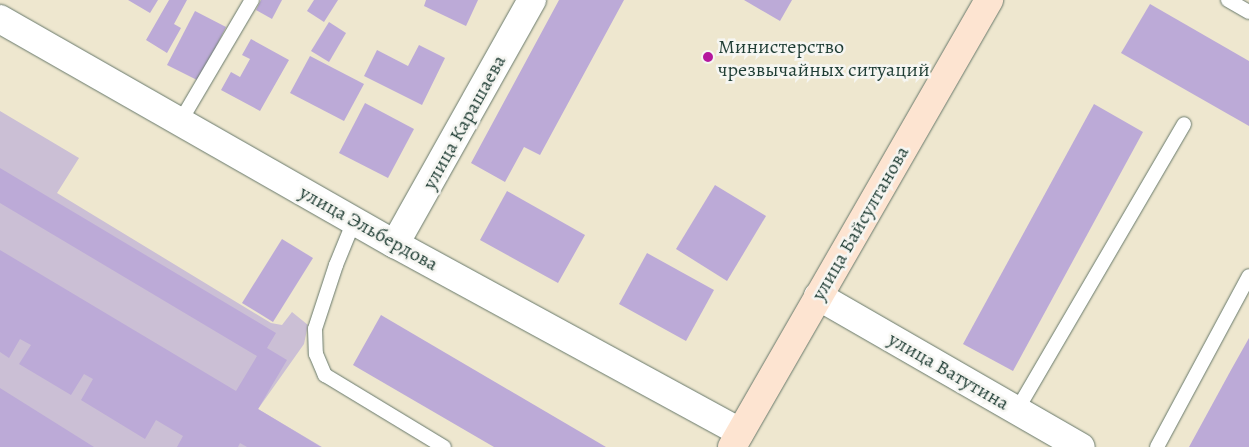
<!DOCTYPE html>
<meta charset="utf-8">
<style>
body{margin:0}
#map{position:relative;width:1249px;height:447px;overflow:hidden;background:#eee7cf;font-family:Alegreya,serif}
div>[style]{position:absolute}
.industrial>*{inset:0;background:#cbbfd5}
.building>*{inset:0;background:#bcaad7}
.roads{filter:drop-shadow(0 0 1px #67786a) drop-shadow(0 0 1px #67786a)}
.lane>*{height:14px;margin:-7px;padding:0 7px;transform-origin:7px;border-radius:7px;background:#fff}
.street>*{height:28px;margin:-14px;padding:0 14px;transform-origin:14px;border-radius:14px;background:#fff}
.secondary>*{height:28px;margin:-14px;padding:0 14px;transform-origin:14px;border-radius:14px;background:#fde4d1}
.dots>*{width:14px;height:14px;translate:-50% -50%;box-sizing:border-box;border:2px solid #f6f6f2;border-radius:50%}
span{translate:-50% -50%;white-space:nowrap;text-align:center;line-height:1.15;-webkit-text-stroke:5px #f6f6f2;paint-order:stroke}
.poi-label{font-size:20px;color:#1f3d34}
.left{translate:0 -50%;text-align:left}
.street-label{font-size:20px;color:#1f3d34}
</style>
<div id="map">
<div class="industrial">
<i style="clip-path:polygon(0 111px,79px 158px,57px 193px,271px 323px,282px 325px,292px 312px,308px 325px,304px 344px,258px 409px,322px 447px,0 447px)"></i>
</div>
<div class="building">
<i style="clip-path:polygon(128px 0,158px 0,150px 13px)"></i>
<i style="clip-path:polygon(169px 0,187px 0,174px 24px,181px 28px,167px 53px,146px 40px)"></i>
<i style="clip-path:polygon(261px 0,282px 0,272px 19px,256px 10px)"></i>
<i style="clip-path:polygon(314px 0,338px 0,324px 22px,307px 11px)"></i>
<i style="clip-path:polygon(426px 0,478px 0,466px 26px,424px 6px)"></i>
<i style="clip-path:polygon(559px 0,624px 0,540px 155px,524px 147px,505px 182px,471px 163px)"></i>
<i style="clip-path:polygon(744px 0,792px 0,780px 21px)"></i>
<i style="clip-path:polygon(1150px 4px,1249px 61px,1249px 126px,1121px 53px)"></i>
<i style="clip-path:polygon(195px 11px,226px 27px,199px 81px,167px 65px)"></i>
<i style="clip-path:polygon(329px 22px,346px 33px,329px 62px,311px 51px)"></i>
<i style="clip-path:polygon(251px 39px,289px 60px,260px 111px,221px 90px,231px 72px,240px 77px,250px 59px,242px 55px)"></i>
<i style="clip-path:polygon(419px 45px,445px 58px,422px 105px,364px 76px,377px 50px,408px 66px)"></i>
<i style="clip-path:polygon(310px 56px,364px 84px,344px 121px,290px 93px)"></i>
<i style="clip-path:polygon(365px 103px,414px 129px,388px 178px,339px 153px)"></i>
<i style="clip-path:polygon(1094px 104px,1143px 132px,1013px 371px,963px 344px)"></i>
<i style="clip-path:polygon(0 168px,276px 333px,267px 348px,287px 360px,258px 409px,321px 447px,247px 447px,240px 443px,238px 447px,177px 447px,183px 436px,156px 420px,145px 439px,81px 400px,93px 379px,84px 374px,71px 395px,19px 364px,31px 345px,20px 339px,9px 358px,0 352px,0 250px,236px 391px,257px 356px,0 203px)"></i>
<i style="clip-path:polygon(715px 185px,766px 216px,727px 281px,676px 249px)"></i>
<i style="clip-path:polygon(507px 191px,585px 235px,558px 283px,480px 240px)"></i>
<i style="clip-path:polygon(282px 239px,313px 258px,273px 322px,242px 303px)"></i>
<i style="clip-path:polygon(647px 253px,714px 290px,686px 341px,619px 304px)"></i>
<i style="clip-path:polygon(381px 315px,606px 447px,494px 447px,353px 365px)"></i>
<i style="clip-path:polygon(1249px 338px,1249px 447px,1189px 447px,1231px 370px)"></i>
<i style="clip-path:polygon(0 388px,94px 447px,0 447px)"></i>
</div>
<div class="roads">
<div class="lane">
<i style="left:1228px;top:0;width:24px;rotate:30deg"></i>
<i style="left:180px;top:122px;width:142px;rotate:-59.5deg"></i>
<i style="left:354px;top:221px;width:48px;rotate:112.2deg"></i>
<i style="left:336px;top:265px;width:67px;rotate:108.2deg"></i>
<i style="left:315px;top:329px;width:25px;rotate:88deg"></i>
<i style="left:316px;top:354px;width:23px;rotate:67deg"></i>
<i style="left:325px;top:375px;width:139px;rotate:31.2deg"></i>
<i style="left:1017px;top:410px;width:331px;rotate:-59.7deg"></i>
<i style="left:1157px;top:447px;width:194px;rotate:-61.7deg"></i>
</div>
<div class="street">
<i style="left:0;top:19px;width:455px;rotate:29.7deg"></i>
<i style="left:395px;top:244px;width:393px;rotate:28.6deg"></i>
<i style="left:395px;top:244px;width:280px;rotate:-60.7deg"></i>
<i style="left:818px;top:296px;width:303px;rotate:29.9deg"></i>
</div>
<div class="secondary">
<i style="left:732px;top:447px;width:516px;rotate:-60.1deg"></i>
</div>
</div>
<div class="dots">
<i style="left:708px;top:57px;background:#b5179e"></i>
</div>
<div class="poi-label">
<span class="left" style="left:718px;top:58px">Министерство<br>чрезвычайных ситуаций</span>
</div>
<div class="street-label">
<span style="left:464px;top:122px;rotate:-61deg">улица Карашаева</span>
<span style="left:860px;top:223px;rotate:-60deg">улица Байсултанова</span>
<span style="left:369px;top:228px;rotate:29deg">улица Эльбердова</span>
<span style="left:949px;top:371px;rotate:30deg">улица Ватутина</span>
</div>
</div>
